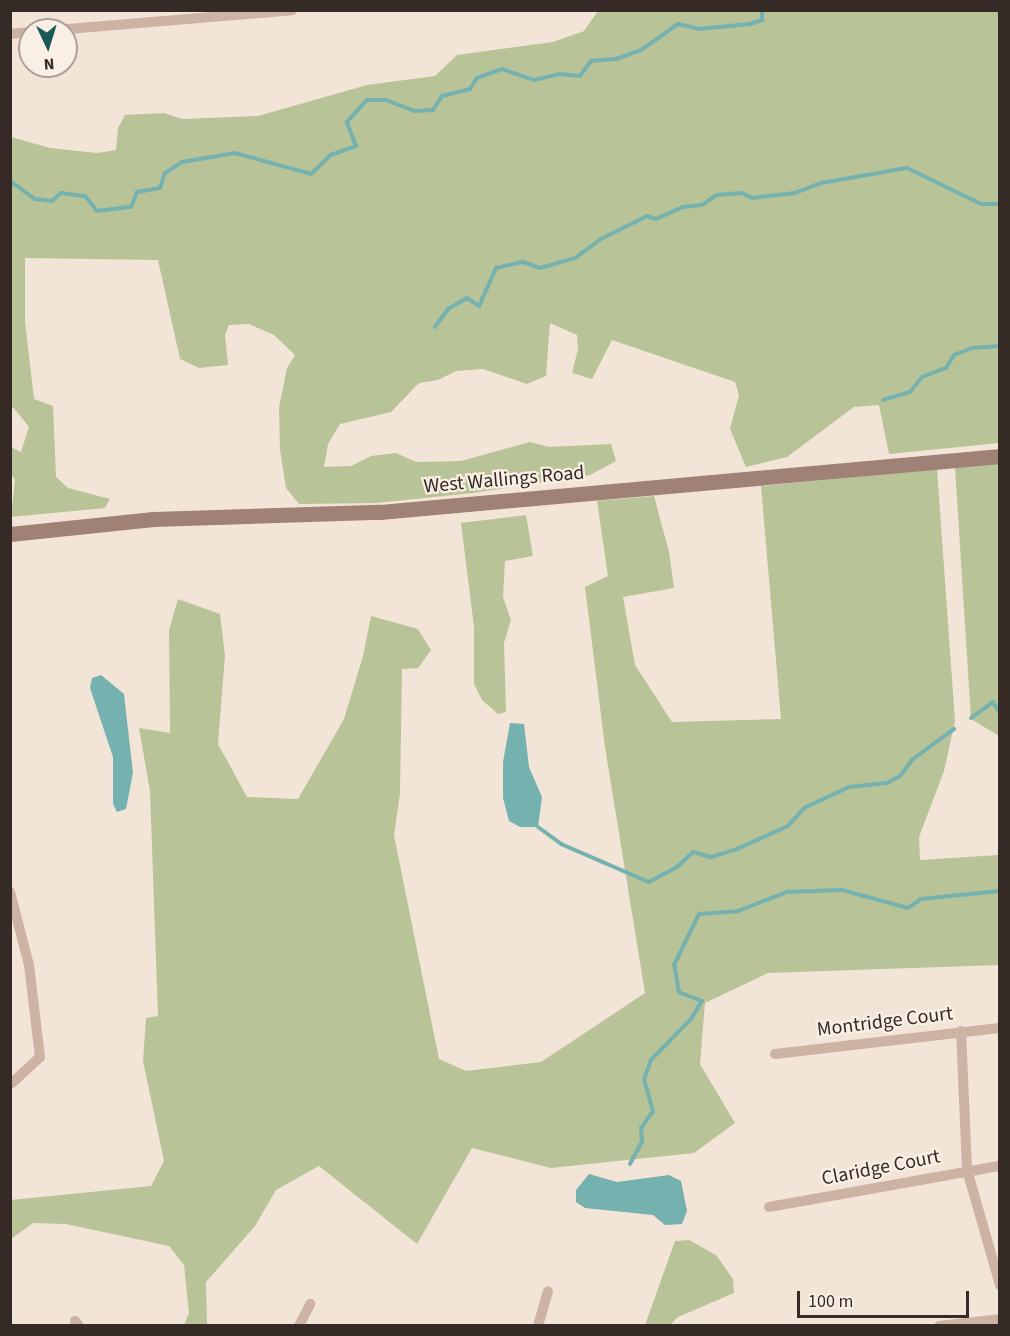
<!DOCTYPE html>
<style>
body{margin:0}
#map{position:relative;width:1010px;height:1336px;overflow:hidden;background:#f3e4d8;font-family:"Source Sans 3",sans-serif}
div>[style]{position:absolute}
.green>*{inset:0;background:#b8c397}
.water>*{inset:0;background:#75b2af}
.stream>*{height:4px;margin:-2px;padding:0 2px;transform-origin:2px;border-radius:2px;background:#75b2af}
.street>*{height:10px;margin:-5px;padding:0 5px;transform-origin:5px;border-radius:5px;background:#ccb3a3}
.secondary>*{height:15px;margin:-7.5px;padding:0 7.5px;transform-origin:7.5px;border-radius:7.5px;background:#9f8175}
span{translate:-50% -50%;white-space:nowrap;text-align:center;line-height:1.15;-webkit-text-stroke:4.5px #faefe5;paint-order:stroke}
.street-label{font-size:20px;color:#362a26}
.frame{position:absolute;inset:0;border:12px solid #362a26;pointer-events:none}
.north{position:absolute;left:18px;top:18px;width:60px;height:60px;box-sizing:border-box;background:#faefe5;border:2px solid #aca099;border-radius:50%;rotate:176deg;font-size:16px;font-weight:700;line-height:24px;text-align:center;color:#362a26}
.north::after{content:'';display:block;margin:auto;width:21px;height:27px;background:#195a59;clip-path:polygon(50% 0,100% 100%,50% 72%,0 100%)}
.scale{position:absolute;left:797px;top:1291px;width:172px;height:27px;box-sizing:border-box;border:3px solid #362a26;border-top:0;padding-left:8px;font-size:18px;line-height:21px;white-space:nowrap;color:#362a26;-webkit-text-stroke:4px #faefe5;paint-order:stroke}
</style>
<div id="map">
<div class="green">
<i style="clip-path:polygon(598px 11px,999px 11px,999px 443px,889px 454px,879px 405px,854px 407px,787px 457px,746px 467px,730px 429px,739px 395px,735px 382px,612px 340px,592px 379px,572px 373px,578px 349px,577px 335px,550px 323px,546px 376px,527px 384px,483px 369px,456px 371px,438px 380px,419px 383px,391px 412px,340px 424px,328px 444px,324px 467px,351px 466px,371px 456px,396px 453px,416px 462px,461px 461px,530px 442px,549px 447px,611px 444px,616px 461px,590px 475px,473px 493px,376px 503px,299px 504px,286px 488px,280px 450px,279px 408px,287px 368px,295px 355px,274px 335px,249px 324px,229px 325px,225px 335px,228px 365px,199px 368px,180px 359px,158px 260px,25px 258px,25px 322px,34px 399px,53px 406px,56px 477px,68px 488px,110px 499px,105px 508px,11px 517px,15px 480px,11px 474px,11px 447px,21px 452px,29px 427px,13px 407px,11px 409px,11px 137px,50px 148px,97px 153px,116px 150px,118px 128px,125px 115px,164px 113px,182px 119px,258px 116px,367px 85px,435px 76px,457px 55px,553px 42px,584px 31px)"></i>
<i style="clip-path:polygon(999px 463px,999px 736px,971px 719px,955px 467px)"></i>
<i style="clip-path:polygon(937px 469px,955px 721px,944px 771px,919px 837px,920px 860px,999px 855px,999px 965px,768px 973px,705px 1003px,700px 1064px,735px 1123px,694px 1153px,551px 1168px,472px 1148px,417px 1244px,319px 1166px,276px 1190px,255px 1226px,206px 1282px,207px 1325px,184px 1325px,189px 1313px,184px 1265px,169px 1246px,66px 1224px,33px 1223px,11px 1239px,11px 1200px,151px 1186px,164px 1161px,143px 1061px,146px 1018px,158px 1016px,150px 791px,139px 728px,170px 733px,169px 630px,178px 599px,220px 614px,225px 656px,218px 744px,247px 797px,298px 799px,344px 719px,363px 656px,371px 616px,418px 629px,431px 650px,418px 668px,402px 669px,400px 794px,394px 835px,439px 1059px,466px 1071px,541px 1062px,645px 993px,605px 747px,585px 587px,608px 576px,597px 501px,654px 496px,669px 552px,674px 588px,623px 597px,635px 665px,672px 722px,781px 719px,761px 486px)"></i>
<i style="clip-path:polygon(526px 515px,533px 556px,505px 561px,503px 597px,511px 620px,504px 643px,506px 712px,498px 714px,482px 700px,474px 684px,474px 627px,461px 523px)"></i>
<i style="clip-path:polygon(689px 1240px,716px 1255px,733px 1279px,734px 1293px,678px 1317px,670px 1325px,645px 1325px,675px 1241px)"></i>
</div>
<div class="water">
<i style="clip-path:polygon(101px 675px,124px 694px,133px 773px,126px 809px,117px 812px,113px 804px,113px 757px,90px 688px,92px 678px)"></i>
<i style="clip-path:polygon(510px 723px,524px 724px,529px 767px,542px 797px,538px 827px,520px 827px,509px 821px,503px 798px,503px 762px)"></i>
<i style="clip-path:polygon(589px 1174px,617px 1182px,669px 1175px,681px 1181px,687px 1211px,682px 1224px,665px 1225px,653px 1215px,585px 1208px,576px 1202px,576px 1190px)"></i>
</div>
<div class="stream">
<i style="left:10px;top:181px;width:31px;rotate:36deg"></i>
<i style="left:35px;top:199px;width:17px;rotate:7deg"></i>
<i style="left:52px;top:201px;width:12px;rotate:-42deg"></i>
<i style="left:61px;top:193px;width:24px;rotate:7deg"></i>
<i style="left:85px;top:196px;width:19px;rotate:51deg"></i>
<i style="left:97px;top:211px;width:34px;rotate:-7deg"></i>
<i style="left:131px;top:207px;width:16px;rotate:-68deg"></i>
<i style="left:137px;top:192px;width:23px;rotate:-10deg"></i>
<i style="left:160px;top:188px;width:16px;rotate:-72deg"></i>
<i style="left:165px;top:173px;width:20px;rotate:-33deg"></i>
<i style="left:182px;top:162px;width:54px;rotate:-9.6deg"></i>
<i style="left:235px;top:153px;width:79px;rotate:15.4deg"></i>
<i style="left:311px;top:174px;width:28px;rotate:-44deg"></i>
<i style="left:331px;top:155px;width:27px;rotate:-20deg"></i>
<i style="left:356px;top:146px;width:26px;rotate:-111deg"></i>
<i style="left:347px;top:122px;width:30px;rotate:-48deg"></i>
<i style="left:367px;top:100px;width:19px"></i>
<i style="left:386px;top:100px;width:31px;rotate:21deg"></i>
<i style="left:415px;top:111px;width:18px;rotate:-3deg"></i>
<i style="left:433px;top:110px;width:17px;rotate:-57deg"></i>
<i style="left:442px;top:96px;width:29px;rotate:-14deg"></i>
<i style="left:470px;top:89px;width:13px;rotate:-58deg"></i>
<i style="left:477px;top:78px;width:27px;rotate:-20deg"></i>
<i style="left:502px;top:69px;width:34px;rotate:19deg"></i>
<i style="left:534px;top:80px;width:26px;rotate:-13deg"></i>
<i style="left:559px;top:74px;width:21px;rotate:5deg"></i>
<i style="left:580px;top:76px;width:19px;rotate:-54deg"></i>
<i style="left:591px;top:61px;width:25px;rotate:-5deg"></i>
<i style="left:616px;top:59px;width:27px;rotate:-20deg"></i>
<i style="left:641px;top:50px;width:45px;rotate:-35.1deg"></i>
<i style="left:678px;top:24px;width:22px;rotate:13deg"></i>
<i style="left:699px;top:29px;width:51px;rotate:-5.6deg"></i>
<i style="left:750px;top:24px;width:13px;rotate:-18deg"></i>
<i style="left:762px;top:20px;width:10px;rotate:-90deg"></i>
<i style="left:435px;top:327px;width:22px;rotate:-54deg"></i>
<i style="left:448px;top:309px;width:22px;rotate:-30deg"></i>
<i style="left:467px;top:298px;width:14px;rotate:34deg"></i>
<i style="left:479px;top:306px;width:42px;rotate:-65.9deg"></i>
<i style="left:496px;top:268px;width:28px;rotate:-13deg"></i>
<i style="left:523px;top:262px;width:18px;rotate:19deg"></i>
<i style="left:540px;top:268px;width:36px;rotate:-16deg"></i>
<i style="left:575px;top:258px;width:32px;rotate:-36deg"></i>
<i style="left:601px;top:239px;width:51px;rotate:-26.6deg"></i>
<i style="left:647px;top:216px;width:9px;rotate:18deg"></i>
<i style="left:656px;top:219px;width:30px;rotate:-24deg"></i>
<i style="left:683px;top:207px;width:19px;rotate:-6deg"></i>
<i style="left:702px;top:205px;width:18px;rotate:-34deg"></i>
<i style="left:717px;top:195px;width:24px;rotate:-5deg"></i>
<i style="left:741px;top:193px;width:12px;rotate:24deg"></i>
<i style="left:752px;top:198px;width:43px;rotate:-6.6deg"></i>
<i style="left:795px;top:193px;width:28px;rotate:-21deg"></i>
<i style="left:821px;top:183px;width:87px;rotate:-9.9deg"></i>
<i style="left:907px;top:168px;width:82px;rotate:25.9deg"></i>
<i style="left:981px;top:204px;width:19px"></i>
<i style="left:883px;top:400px;width:28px;rotate:-17deg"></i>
<i style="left:910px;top:392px;width:19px;rotate:-51deg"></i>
<i style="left:922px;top:377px;width:26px;rotate:-21deg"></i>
<i style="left:946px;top:368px;width:15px;rotate:-58deg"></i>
<i style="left:954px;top:355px;width:19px;rotate:-21deg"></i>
<i style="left:972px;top:348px;width:28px;rotate:-4deg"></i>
<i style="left:971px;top:718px;width:27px;rotate:-36deg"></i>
<i style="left:993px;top:702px;width:13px;rotate:58deg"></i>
<i style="left:538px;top:827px;width:29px;rotate:36deg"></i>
<i style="left:561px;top:844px;width:96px;rotate:23.4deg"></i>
<i style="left:649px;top:882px;width:32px;rotate:-28deg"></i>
<i style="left:677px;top:867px;width:22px;rotate:-43deg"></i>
<i style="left:693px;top:852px;width:19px;rotate:16deg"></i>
<i style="left:711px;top:857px;width:27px;rotate:-17deg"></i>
<i style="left:737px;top:849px;width:56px;rotate:-24.3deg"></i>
<i style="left:788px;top:826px;width:24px;rotate:-48deg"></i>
<i style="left:804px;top:808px;width:50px;rotate:-25deg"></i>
<i style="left:849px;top:787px;width:38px;rotate:-6deg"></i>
<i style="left:887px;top:783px;width:15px;rotate:-28deg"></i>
<i style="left:900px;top:776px;width:21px;rotate:-53deg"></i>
<i style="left:913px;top:759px;width:51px;rotate:-36.2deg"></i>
<i style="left:630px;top:1164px;width:26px;rotate:-62deg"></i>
<i style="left:642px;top:1141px;width:13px;rotate:-94deg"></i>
<i style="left:641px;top:1128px;width:21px;rotate:-55deg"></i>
<i style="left:653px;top:1111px;width:32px;rotate:-106deg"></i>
<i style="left:644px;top:1080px;width:21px;rotate:-71deg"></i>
<i style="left:651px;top:1060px;width:57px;rotate:-45.7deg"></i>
<i style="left:691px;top:1019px;width:21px;rotate:-59deg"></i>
<i style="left:702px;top:1001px;width:25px;rotate:-159deg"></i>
<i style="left:679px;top:992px;width:27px;rotate:-100deg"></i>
<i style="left:674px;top:965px;width:57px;rotate:-63.9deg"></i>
<i style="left:699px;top:914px;width:39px;rotate:-4deg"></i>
<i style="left:738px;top:911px;width:53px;rotate:-21.2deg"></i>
<i style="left:787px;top:892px;width:55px;rotate:-2.1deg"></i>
<i style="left:842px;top:890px;width:68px;rotate:15.3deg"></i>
<i style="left:908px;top:908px;width:16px;rotate:-35deg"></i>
<i style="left:921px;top:899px;width:79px;rotate:-5.8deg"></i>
</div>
<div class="street">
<i style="left:56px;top:30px;width:237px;rotate:-4.8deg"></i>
<i style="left:10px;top:34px;width:20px;rotate:-6deg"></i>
<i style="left:10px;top:892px;width:75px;rotate:75.4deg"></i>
<i style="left:29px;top:965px;width:93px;rotate:83.2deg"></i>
<i style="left:40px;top:1057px;width:38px;rotate:137deg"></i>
<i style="left:961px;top:1031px;width:139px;rotate:87.5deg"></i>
<i style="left:967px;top:1170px;width:120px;rotate:74deg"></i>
<i style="left:775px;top:1054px;width:226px;rotate:-6.6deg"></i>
<i style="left:769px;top:1207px;width:235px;rotate:-10.1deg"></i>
<i style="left:75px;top:1321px;width:6px;rotate:51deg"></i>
<i style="left:299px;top:1326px;width:25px;rotate:-63deg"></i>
<i style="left:538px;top:1326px;width:36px;rotate:-74deg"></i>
<i style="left:939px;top:1326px;width:61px;rotate:-6.5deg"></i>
</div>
<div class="secondary">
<i style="left:10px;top:534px;width:144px;rotate:-6deg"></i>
<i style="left:153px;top:519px;width:227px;rotate:-1.8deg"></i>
<i style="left:380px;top:512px;width:623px;rotate:-5.16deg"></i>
</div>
<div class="street-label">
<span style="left:504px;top:480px;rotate:-5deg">West Wallings Road</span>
<span style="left:885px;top:1022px;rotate:-7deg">Montridge Court</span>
<span style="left:881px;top:1168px;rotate:-11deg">Claridge Court</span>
</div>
<div class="frame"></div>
<div class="north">N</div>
<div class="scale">100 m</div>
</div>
